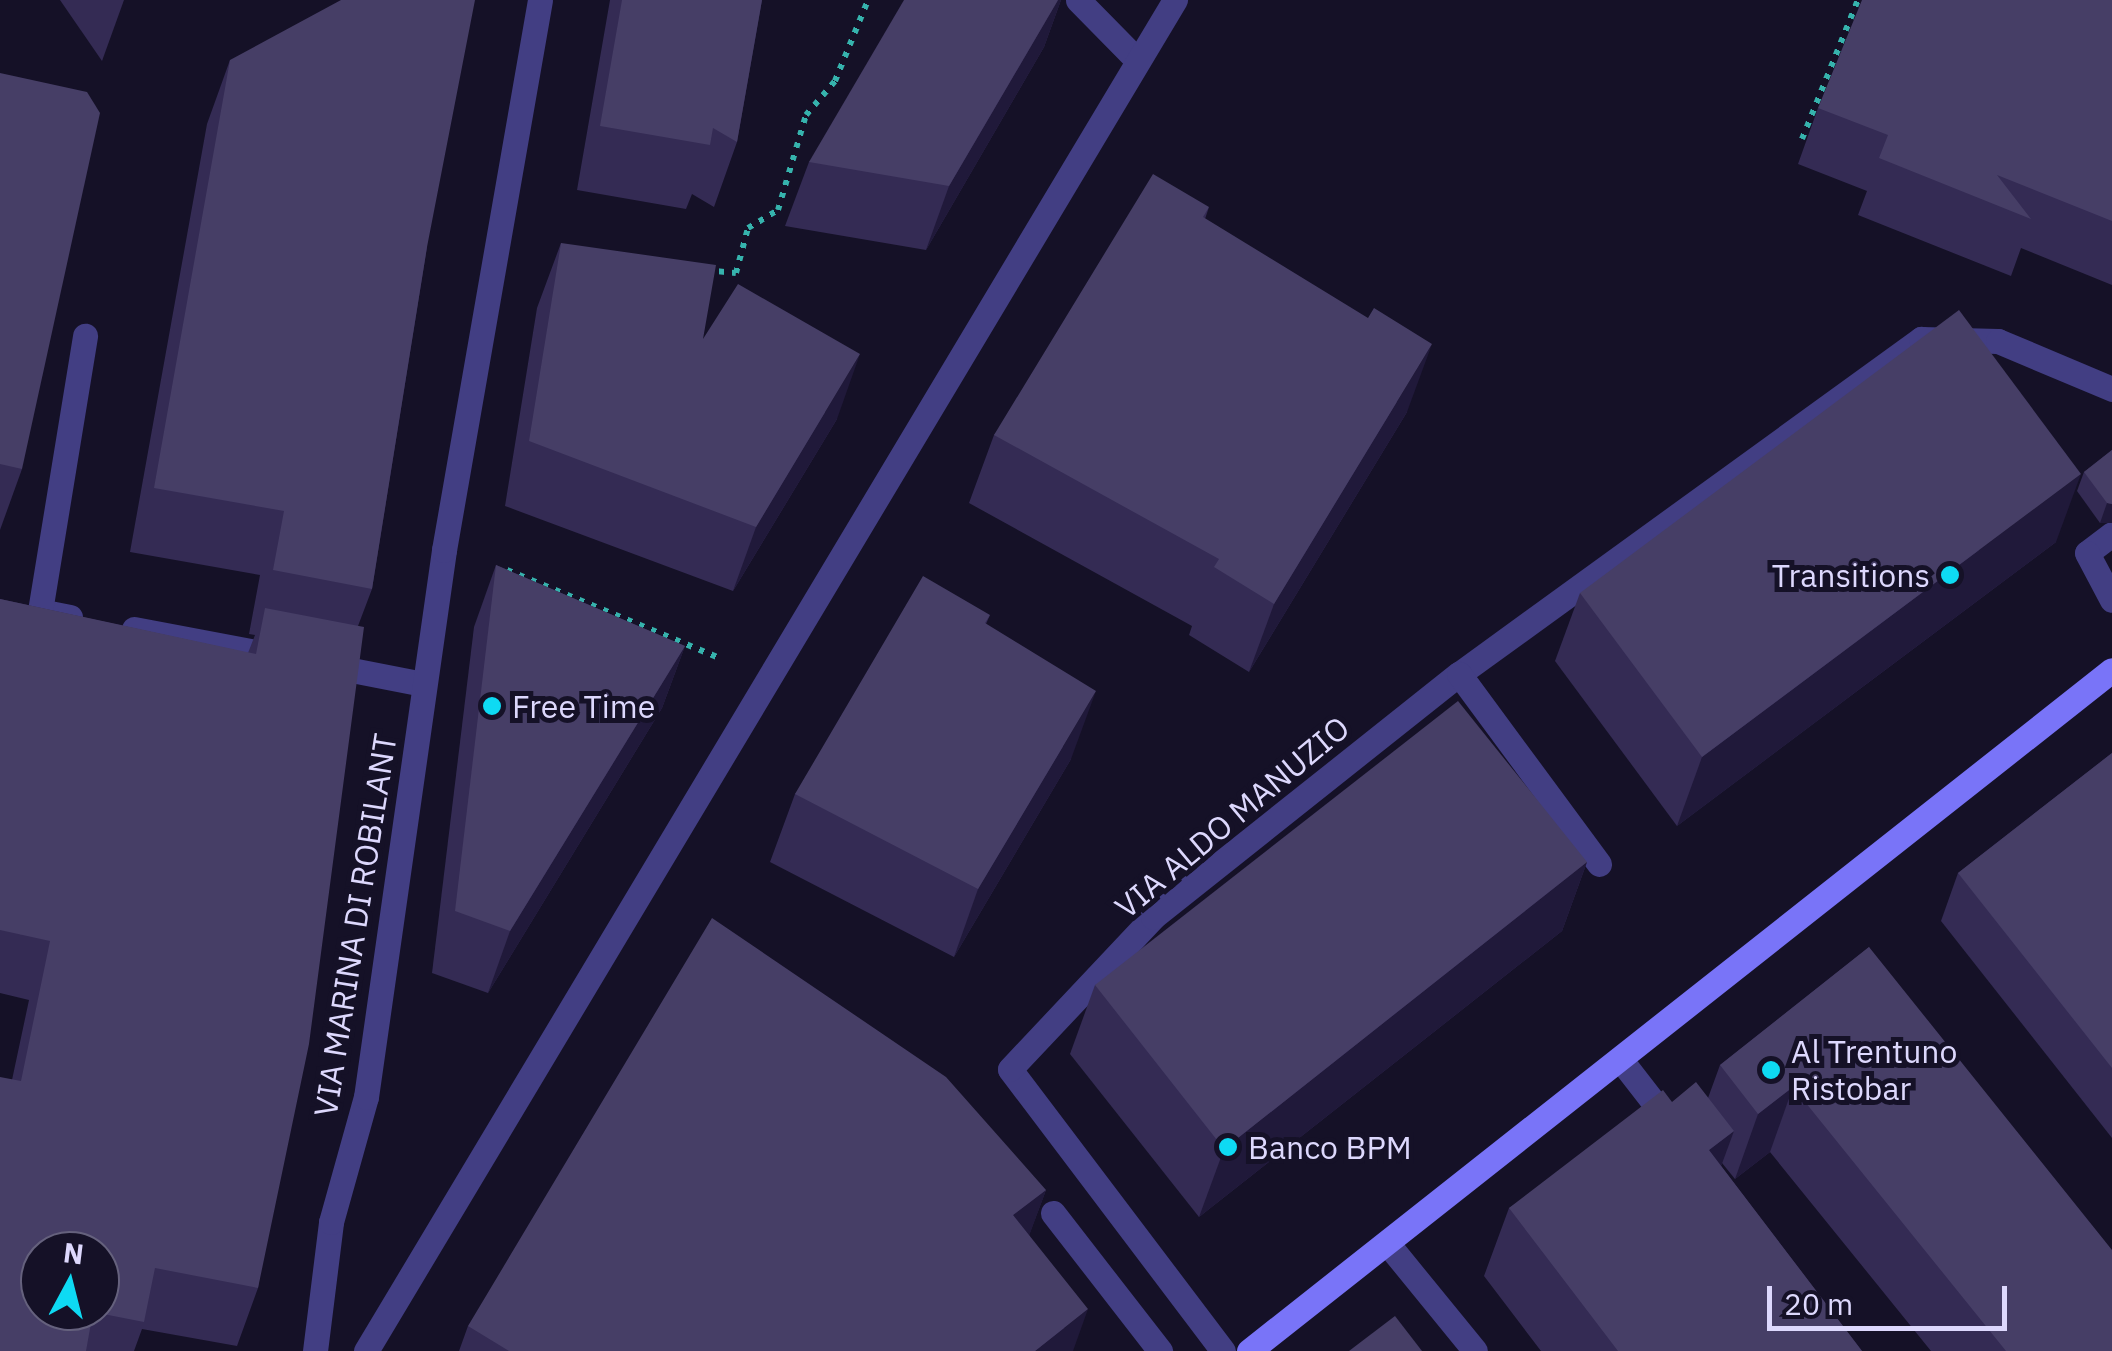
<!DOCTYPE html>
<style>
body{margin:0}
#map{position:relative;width:2112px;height:1351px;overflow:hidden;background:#151127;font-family:"IBM Plex Sans",sans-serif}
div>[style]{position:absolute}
.path>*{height:6px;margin-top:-3px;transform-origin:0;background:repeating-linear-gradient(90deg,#36b3ad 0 5px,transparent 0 13px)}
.lane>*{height:25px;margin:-12.5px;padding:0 12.5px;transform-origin:12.5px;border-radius:12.5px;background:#423e83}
.street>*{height:25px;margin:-12.5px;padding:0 12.5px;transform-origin:12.5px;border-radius:12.5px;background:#423e83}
.secondary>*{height:25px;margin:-12.5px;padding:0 12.5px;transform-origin:12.5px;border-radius:12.5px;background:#7974f8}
.wall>*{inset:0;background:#342b54}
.shaded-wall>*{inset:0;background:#20193a}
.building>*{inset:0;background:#463e66}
.dots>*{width:28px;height:28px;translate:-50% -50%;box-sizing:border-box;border:5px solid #151127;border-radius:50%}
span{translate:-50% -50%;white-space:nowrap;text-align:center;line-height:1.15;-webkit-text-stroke:10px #151127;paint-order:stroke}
.poi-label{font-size:32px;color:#ddd8fd}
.right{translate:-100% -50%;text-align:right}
.left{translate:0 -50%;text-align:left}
.street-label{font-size:32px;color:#ddd8fd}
.north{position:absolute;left:20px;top:1231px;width:100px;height:100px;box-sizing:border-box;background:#151127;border:2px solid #65617d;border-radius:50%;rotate:7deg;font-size:28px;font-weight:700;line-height:40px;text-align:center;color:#ddd8fd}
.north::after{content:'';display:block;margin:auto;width:35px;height:45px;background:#0edaf3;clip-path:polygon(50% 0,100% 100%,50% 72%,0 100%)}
.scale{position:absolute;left:1767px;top:1286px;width:240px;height:45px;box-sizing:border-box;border:5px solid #ddd8fd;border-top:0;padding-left:12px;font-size:30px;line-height:35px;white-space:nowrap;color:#ddd8fd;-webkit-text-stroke:8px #151127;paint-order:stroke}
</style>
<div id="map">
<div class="path">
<i style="left:1802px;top:139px;width:150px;rotate:-68.1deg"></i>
<i style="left:706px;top:270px;width:30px;rotate:6deg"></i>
<i style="left:736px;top:273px;width:47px;rotate:-75.1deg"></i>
<i style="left:748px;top:228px;width:35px;rotate:-31deg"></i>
<i style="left:778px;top:210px;width:99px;rotate:-73.6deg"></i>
<i style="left:806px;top:115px;width:45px;rotate:-49.5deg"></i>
<i style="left:835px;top:81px;width:87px;rotate:-67.8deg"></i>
<i style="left:507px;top:570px;width:227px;rotate:22.5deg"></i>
</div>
<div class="lane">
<i style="left:2112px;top:534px;width:31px;rotate:143deg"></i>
<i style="left:2087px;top:553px;width:53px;rotate:62deg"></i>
<i style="left:1620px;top:1059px;width:85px;rotate:52.2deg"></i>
<i style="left:1053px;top:1213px;width:175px;rotate:52.2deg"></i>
<i style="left:1387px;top:1243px;width:139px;rotate:50.8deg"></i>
</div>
<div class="street">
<i style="left:1078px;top:0;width:80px;rotate:45.5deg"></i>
<i style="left:70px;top:617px;width:31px;rotate:-169deg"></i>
<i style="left:40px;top:611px;width:279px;rotate:-80.7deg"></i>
<i style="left:134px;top:629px;width:151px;rotate:10.7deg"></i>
<i style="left:326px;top:665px;width:99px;rotate:11.1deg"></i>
<i style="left:1459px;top:674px;width:571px;rotate:-35.95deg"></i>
<i style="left:1921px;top:339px;width:77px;rotate:1.5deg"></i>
<i style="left:1998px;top:341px;width:124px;rotate:22.8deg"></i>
<i style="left:315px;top:1351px;width:130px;rotate:-82.9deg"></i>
<i style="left:331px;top:1222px;width:130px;rotate:-74.4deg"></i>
<i style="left:366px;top:1097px;width:553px;rotate:-81.88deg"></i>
<i style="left:444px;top:550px;width:558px;rotate:-80.1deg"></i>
<i style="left:366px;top:1351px;width:1575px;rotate:-59.09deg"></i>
<i style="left:1223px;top:1351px;width:353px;rotate:-127.1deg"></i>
<i style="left:1010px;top:1069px;width:209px;rotate:-46.7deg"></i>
<i style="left:1153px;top:917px;width:391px;rotate:-38.5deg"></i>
<i style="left:1459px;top:674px;width:236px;rotate:53.6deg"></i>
</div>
<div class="secondary">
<i style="left:1249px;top:1351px;width:1099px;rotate:-38.28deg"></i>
</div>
<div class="wall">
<i style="clip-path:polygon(60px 0,124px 0,102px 61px)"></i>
<i style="clip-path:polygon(610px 0,762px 0,737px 142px,714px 207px,692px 194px,686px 209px,577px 190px)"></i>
<i style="clip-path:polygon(1058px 0,1061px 0,1044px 47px,926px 250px,785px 226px,809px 162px)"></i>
<i style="clip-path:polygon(2112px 0,2112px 285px,2021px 248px,2011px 276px,1858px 215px,1867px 191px,1798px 164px,1818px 108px)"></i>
<i style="clip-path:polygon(230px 60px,427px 247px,372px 589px,358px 626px,258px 1288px,237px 1346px,142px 1329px,134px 1351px,0 1351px,12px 1080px,29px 1000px,0 993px,0 599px,248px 653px,255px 635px,249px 634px,260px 575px,130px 552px,207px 124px)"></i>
<i style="clip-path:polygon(0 73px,22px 469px,0 530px)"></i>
<i style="clip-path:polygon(1209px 207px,1205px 219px,1407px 412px,1249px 672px,1189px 635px,1192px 626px,969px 503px,994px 435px)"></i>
<i style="clip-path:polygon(561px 243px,703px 339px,837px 419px,733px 591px,505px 506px,537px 308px)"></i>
<i style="clip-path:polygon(2112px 450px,2112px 523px,2100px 523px,2077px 491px,2084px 472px)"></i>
<i style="clip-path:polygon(2056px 542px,1677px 826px,1555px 661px,1580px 593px)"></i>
<i style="clip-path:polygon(496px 565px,685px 646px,662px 708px,488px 993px,432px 973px,474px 627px)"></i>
<i style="clip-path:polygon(990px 615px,986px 624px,1071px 759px,954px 957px,770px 862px,795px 794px)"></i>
<i style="clip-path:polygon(2112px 753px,2112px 1138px,1941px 921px,1958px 873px)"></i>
<i style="clip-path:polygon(1587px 862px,1562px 931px,1199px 1217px,1070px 1054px,1095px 985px)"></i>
<i style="clip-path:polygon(1869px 947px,2112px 1351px,1931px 1351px,1770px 1152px,1735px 1179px,1722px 1163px,1721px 1166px,1862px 1351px,1541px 1351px,1484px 1276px,1509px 1208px,1672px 1102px,1708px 1098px,1720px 1065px)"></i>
<i style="clip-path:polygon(1046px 1190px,1029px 1235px,1073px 1351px,459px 1351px,468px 1326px)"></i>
</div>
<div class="shaded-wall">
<i style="clip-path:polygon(1058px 0,1061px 0,1044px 47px,926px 250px,949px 186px)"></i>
<i style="clip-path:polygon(1432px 344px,1407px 412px,1249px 672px,1274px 604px)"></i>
<i style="clip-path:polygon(860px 354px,837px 419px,733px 591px,756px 527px)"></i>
<i style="clip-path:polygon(2081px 474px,2056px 542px,1677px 826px,1702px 757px)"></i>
<i style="clip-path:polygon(2107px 503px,2112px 504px,2112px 523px,2100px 523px)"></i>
<i style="clip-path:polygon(685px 646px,662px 708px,488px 993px,510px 931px)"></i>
<i style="clip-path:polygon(1096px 691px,1071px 759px,954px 957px,978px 889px)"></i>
<i style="clip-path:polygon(1587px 862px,1562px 931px,1199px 1217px,1224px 1149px)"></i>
<i style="clip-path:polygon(1793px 1087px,1770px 1152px,1735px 1179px,1758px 1114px)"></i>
<i style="clip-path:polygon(1734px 1131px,1709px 1199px,1709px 1150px)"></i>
<i style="clip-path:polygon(1046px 1190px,1022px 1255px,1013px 1215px)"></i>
<i style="clip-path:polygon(1088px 1309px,1073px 1351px,1035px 1351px)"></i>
</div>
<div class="building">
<i style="clip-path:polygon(341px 0,475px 0,427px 247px,372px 589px,273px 570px,284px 511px,154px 488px,230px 60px)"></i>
<i style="clip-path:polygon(622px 0,762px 0,737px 142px,713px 128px,710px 145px,600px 126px)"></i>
<i style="clip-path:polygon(904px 0,1058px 0,949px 186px,809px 162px)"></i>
<i style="clip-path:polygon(1862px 0,2112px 0,2112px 221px,1997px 175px,2031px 219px,1879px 158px,1888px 135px,1818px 108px)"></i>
<i style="clip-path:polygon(0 73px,87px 92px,100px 113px,22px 469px,0 464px)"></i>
<i style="clip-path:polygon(1153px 174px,1209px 207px,1203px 217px,1368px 318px,1374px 308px,1432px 344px,1274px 604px,1214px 567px,1219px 559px,994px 435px)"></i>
<i style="clip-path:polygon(561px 243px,716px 265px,703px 339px,738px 284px,860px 354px,756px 527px,529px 441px)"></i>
<i style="clip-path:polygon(1959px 310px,2081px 474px,1702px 757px,1580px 593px)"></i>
<i style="clip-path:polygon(2112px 450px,2112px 504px,2107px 503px,2084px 472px)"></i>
<i style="clip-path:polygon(496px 565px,685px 646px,510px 931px,455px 911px)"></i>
<i style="clip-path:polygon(923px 576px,990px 615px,985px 623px,1096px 691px,978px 889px,795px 794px)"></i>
<i style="clip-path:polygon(evenodd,0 599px,256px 654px,265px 608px,364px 627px,309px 1044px,258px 1288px,155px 1268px,144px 1322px,93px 1312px,86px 1351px,0 1351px,0 1077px,21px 1081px,50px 941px,0 930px,0 599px,40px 1251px,100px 1251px,100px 1311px,40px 1311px,40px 1251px)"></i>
<i style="clip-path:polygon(1458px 701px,1587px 862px,1224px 1149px,1095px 985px)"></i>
<i style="clip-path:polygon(2112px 753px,2112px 1068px,1958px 873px)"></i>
<i style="clip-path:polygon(712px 918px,946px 1077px,1046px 1190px,1013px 1215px,1088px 1309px,1035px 1351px,509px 1351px,468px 1326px)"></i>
<i style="clip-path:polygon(1869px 947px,2112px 1250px,2112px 1351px,2006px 1351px,1793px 1087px,1758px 1114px,1720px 1065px)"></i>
<i style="clip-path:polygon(1696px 1082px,1734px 1131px,1709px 1150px,1862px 1351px,1618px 1351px,1509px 1208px,1663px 1090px,1672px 1102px)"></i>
<i style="clip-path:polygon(1395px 1316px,1422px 1351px,1349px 1351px)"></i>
</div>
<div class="dots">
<i style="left:1950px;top:575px;background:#0edaf3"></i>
<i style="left:492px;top:706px;background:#0edaf3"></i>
<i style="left:1771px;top:1070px;background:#0edaf3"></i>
<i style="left:1228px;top:1147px;background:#0edaf3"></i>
</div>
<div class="poi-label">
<span class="right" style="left:1930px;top:575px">Transitions</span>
<span class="left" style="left:512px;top:706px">Free Time</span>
<span class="left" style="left:1791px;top:1070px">Al Trentuno<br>Ristobar</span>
<span class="left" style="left:1248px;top:1147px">Banco BPM</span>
</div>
<div class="street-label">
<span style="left:1232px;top:817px;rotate:-40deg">VIA ALDO MANUZIO</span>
<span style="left:355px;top:925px;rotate:-81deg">VIA MARINA DI ROBILANT</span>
</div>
<div class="north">N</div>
<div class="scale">20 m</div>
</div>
